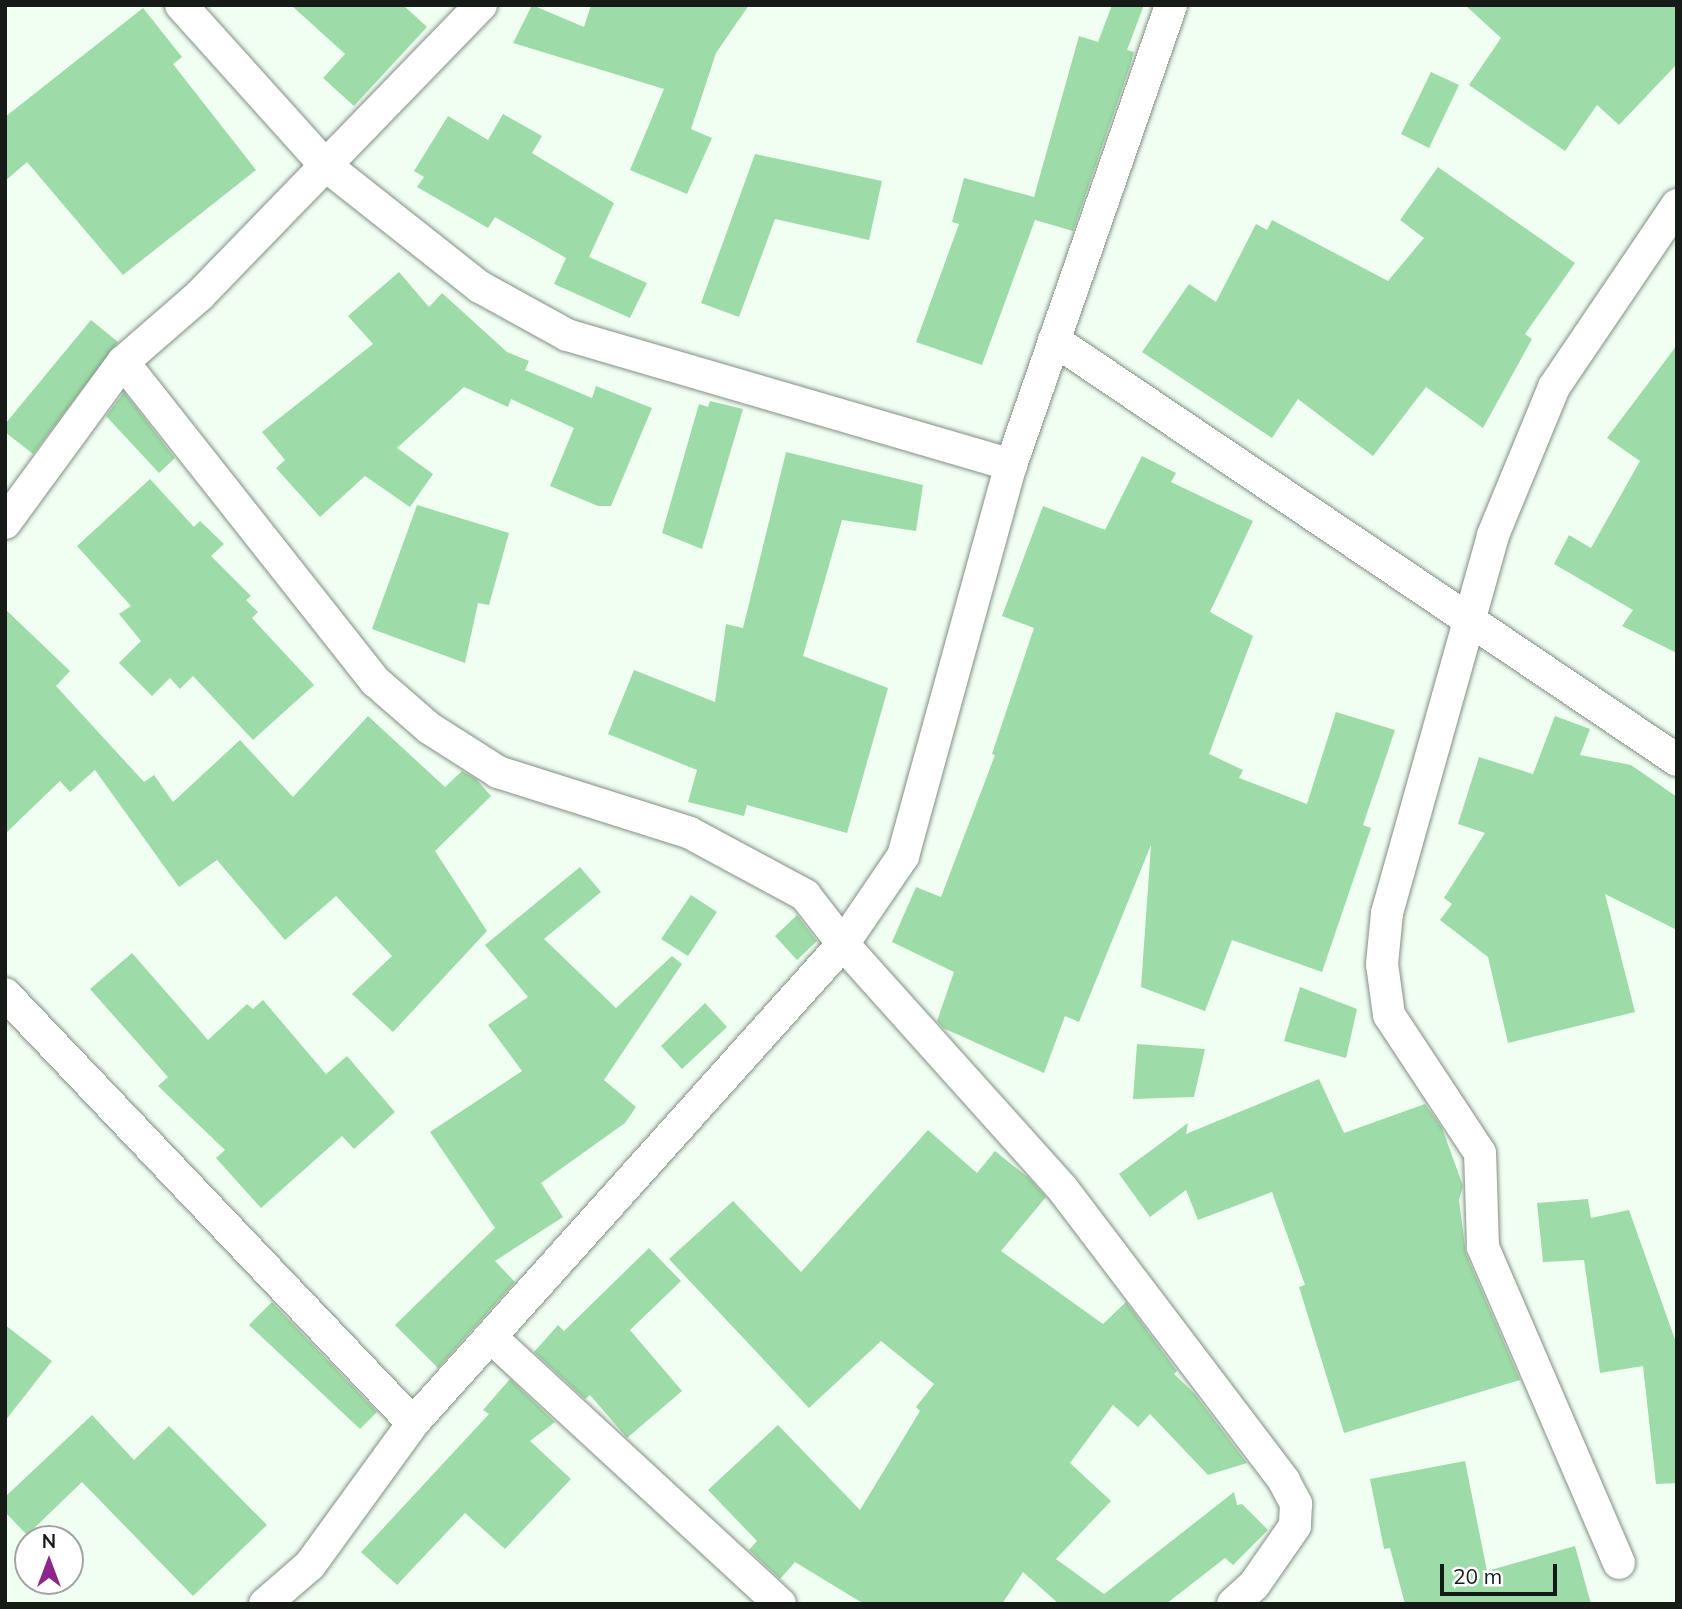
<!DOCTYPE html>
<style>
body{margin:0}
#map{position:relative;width:1682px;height:1609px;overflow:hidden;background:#f1fef2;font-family:Mulish,sans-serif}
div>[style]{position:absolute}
.building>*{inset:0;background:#9ddca8}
.roads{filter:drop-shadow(0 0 2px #838f84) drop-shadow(0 0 2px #838f84)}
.street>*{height:32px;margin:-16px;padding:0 16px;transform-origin:16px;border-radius:16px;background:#fff}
span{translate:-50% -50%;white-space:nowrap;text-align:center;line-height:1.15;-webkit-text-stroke:5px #fff;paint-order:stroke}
.frame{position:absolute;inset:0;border:7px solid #161b17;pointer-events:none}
.north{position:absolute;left:14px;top:1525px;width:70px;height:70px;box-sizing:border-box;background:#fff;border:2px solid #a2a4a2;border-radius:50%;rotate:0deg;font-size:19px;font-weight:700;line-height:28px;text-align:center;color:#161b17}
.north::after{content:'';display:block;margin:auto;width:24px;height:32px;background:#8e268b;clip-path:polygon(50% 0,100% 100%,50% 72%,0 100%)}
.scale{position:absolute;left:1440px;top:1564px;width:117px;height:32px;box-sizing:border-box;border:4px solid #161b17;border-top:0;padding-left:9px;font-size:21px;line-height:24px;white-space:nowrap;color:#161b17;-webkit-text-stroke:5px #fff;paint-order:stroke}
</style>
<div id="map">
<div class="building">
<i style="clip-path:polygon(291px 5px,403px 5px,427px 27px,354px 106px,323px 78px,345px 54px)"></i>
<i style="clip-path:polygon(532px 5px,584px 27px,591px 5px,749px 5px,716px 53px,691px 129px,712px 138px,687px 194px,630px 170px,664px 89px,513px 43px)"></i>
<i style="clip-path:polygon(1112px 5px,1144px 5px,1127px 50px,1134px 52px,1131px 63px,1073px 231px,1035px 220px,982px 365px,916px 342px,959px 224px,952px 222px,964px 178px,1034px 197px,1079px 36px,1098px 42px)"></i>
<i style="clip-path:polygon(1465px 5px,1677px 5px,1677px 64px,1619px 125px,1597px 105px,1565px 151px,1469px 85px,1501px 38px)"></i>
<i style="clip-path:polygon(143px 8px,182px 57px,173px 64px,256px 170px,123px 275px,27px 162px,5px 181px,5px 117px)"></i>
<i style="clip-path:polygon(1431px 72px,1459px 85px,1429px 148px,1401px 134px)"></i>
<i style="clip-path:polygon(503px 114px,542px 136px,532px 153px,614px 203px,589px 257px,647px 283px,630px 318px,554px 284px,566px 258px,495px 217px,488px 228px,417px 187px,424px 177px,414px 171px,448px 116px,488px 140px)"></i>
<i style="clip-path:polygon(755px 154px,882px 181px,869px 240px,775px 219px,739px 317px,701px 303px)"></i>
<i style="clip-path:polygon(1438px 167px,1575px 263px,1525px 334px,1532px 339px,1483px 428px,1426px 387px,1373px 456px,1298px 399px,1272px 438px,1142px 352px,1189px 284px,1216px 302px,1256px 224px,1267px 230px,1272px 220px,1388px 281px,1424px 238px,1400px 220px)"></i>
<i style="clip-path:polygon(399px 272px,429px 307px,442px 293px,507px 352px,529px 361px,525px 370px,592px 398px,596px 386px,652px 408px,611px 506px,598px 506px,550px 486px,574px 428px,511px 399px,508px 407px,464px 387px,397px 448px,433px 474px,410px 507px,365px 476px,320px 517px,276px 468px,285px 460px,262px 432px,373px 344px,348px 316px)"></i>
<i style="clip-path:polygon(91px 320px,118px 342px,33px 454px,5px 432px,5px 424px)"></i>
<i style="clip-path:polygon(1677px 345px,1677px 653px,1622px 626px,1633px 610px,1554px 564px,1569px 535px,1591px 548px,1640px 461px,1607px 438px)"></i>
<i style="clip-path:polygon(124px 392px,175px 458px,159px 473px,106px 416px)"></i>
<i style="clip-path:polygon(710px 401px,743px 409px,702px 549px,662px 533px,699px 404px,708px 407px)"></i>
<i style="clip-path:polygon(786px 452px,923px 485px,916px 531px,842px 520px,803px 656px,888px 688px,847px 833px,747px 805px,744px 816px,688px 802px,697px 770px,608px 734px,634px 670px,715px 702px,726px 624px,743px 628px)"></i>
<i style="clip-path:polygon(1142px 456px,1176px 473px,1171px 482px,1253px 521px,1210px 612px,1253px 636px,1209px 754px,1243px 770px,1239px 778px,1307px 804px,1336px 712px,1395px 730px,1363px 825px,1371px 828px,1322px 972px,1232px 940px,1205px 1011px,1141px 987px,1151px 845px,1079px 1022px,1065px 1016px,1044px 1073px,943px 1028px,937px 1021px,954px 972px,892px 942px,916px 887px,941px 897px,995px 755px,992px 754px,1034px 628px,1002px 616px,1043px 506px,1105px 530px)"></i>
<i style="clip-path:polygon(150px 479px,194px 527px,200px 521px,224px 544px,211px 556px,251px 596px,246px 600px,258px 612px,252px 618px,314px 685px,253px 740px,193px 676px,180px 689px,170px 678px,152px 696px,119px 663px,141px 641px,119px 614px,131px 606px,77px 546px)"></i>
<i style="clip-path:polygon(417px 505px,509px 533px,489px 605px,478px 603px,465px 663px,372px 629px)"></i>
<i style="clip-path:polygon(5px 609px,70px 671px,56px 686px,144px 782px,154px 775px,173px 802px,240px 740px,293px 797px,368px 716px,445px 787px,462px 771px,476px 779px,491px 796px,435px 851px,487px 931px,393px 1032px,352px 994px,392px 956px,336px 896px,285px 940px,217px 860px,179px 887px,95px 770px,70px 792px,60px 781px,5px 834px)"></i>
<i style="clip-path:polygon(1555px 716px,1590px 729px,1580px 755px,1631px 765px,1677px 797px,1677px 930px,1605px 894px,1635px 1012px,1508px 1043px,1488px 957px,1440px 920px,1452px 904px,1444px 898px,1485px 833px,1458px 824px,1479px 757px,1533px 774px)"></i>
<i style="clip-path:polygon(580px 867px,601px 892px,544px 939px,616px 1008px,672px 956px,682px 964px,604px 1080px,636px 1107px,625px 1123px,541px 1183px,563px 1217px,495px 1261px,515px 1282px,438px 1368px,395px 1325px,495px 1228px,430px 1132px,522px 1071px,488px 1025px,528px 997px,485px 945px)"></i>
<i style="clip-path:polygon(691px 895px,717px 912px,688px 956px,661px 939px)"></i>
<i style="clip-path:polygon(797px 915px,817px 941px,797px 960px,775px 936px)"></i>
<i style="clip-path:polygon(132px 953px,208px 1040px,247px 1004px,253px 1009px,263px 1000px,326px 1074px,347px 1056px,395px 1112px,354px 1149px,342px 1136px,261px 1208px,216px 1158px,225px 1150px,158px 1086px,168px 1077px,90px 989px)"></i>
<i style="clip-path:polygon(1300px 987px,1357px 1009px,1346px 1058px,1284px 1041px)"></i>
<i style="clip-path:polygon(705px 1003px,727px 1027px,682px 1069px,661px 1046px)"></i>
<i style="clip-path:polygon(1137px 1044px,1205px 1049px,1194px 1097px,1133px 1099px)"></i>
<i style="clip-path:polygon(1319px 1079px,1344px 1133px,1425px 1104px,1442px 1128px,1463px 1186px,1459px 1200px,1466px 1254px,1520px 1380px,1344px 1433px,1299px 1287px,1305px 1285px,1272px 1192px,1198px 1220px,1186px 1190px,1150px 1217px,1119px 1174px,1188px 1123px,1186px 1134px)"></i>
<i style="clip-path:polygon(928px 1130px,977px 1173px,995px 1151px,1030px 1179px,1046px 1197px,1001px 1251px,1103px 1324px,1126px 1302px,1177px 1371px,1174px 1374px,1194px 1393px,1247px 1463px,1208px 1475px,1150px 1414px,1138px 1427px,1113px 1405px,1070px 1463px,1111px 1501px,1056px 1559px,1104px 1594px,1234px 1492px,1237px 1505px,1242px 1504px,1268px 1530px,1233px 1565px,1225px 1558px,1166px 1604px,1059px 1604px,1023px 1572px,1002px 1604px,864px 1604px,795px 1562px,780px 1579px,749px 1550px,757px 1541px,708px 1490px,778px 1425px,860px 1510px,920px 1411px,916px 1407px,934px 1384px,881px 1341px,809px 1408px,669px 1259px,733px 1201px,801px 1272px)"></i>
<i style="clip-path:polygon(1588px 1199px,1591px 1218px,1629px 1210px,1677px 1345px,1677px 1483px,1656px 1484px,1643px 1366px,1600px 1373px,1584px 1260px,1543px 1262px,1537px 1203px)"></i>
<i style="clip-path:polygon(649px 1248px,681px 1281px,630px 1330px,682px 1391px,627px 1438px,590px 1395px,585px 1399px,534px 1352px,558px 1325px,564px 1331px)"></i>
<i style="clip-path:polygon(272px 1302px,377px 1412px,360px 1429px,249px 1325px)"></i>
<i style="clip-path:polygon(5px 1325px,52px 1361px,5px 1421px)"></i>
<i style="clip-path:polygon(510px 1379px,555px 1422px,530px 1441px,571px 1479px,505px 1549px,465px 1513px,397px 1585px,361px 1552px,489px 1414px,483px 1410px)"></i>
<i style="clip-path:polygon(92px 1415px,134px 1460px,169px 1426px,267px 1525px,193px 1596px,82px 1482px,27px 1535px,5px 1512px,5px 1497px)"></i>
<i style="clip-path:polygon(1465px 1461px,1487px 1571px,1575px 1546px,1591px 1604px,1405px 1604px,1390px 1548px,1384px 1549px,1370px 1479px)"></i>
</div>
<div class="roads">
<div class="street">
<i style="left:181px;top:5px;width:214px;rotate:48deg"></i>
<i style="left:324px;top:164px;width:199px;rotate:38.3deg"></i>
<i style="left:480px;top:287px;width:99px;rotate:28.9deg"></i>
<i style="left:567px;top:335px;width:463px;rotate:16.3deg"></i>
<i style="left:1054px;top:340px;width:751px;rotate:33.99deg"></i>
<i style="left:123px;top:362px;width:407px;rotate:51.7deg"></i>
<i style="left:375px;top:681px;width:72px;rotate:41deg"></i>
<i style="left:429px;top:728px;width:82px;rotate:32.5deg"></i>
<i style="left:498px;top:772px;width:201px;rotate:17.6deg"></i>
<i style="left:690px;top:833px;width:131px;rotate:28.3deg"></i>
<i style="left:805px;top:895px;width:62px;rotate:52.2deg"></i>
<i style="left:843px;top:944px;width:328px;rotate:48.1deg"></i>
<i style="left:1062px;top:1188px;width:368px;rotate:52.8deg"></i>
<i style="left:1284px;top:1481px;width:26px;rotate:62deg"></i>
<i style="left:1296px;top:1504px;width:22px;rotate:93deg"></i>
<i style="left:1295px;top:1526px;width:72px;rotate:124.8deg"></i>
<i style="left:1254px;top:1585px;width:28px;rotate:138deg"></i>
<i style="left:5px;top:523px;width:200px;rotate:-53.8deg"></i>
<i style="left:123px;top:362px;width:102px;rotate:-41deg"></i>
<i style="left:200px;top:295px;width:404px;rotate:-45.9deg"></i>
<i style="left:5px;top:994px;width:592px;rotate:46.44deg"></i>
<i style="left:492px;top:1338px;width:392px;rotate:42.7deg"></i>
<i style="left:1619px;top:1563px;width:344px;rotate:-113.3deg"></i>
<i style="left:1483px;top:1247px;width:94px;rotate:-91.8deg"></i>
<i style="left:1480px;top:1153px;width:165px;rotate:-123.4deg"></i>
<i style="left:1389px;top:1015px;width:51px;rotate:-97.8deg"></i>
<i style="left:1382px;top:964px;width:51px;rotate:-84.4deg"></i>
<i style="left:1387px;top:913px;width:393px;rotate:-74.3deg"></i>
<i style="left:1493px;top:535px;width:160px;rotate:-67.6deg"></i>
<i style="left:1554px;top:387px;width:220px;rotate:-55.9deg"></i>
<i style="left:265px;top:1604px;width:60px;rotate:-40.9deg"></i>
<i style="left:310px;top:1565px;width:175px;rotate:-54deg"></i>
<i style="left:413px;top:1423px;width:644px;rotate:-48.09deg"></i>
<i style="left:843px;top:944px;width:107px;rotate:-55.7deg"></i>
<i style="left:903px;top:856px;width:406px;rotate:-74.6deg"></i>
<i style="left:1011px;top:465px;width:487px;rotate:-70.8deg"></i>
</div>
</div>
<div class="frame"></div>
<div class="north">N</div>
<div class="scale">20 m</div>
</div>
